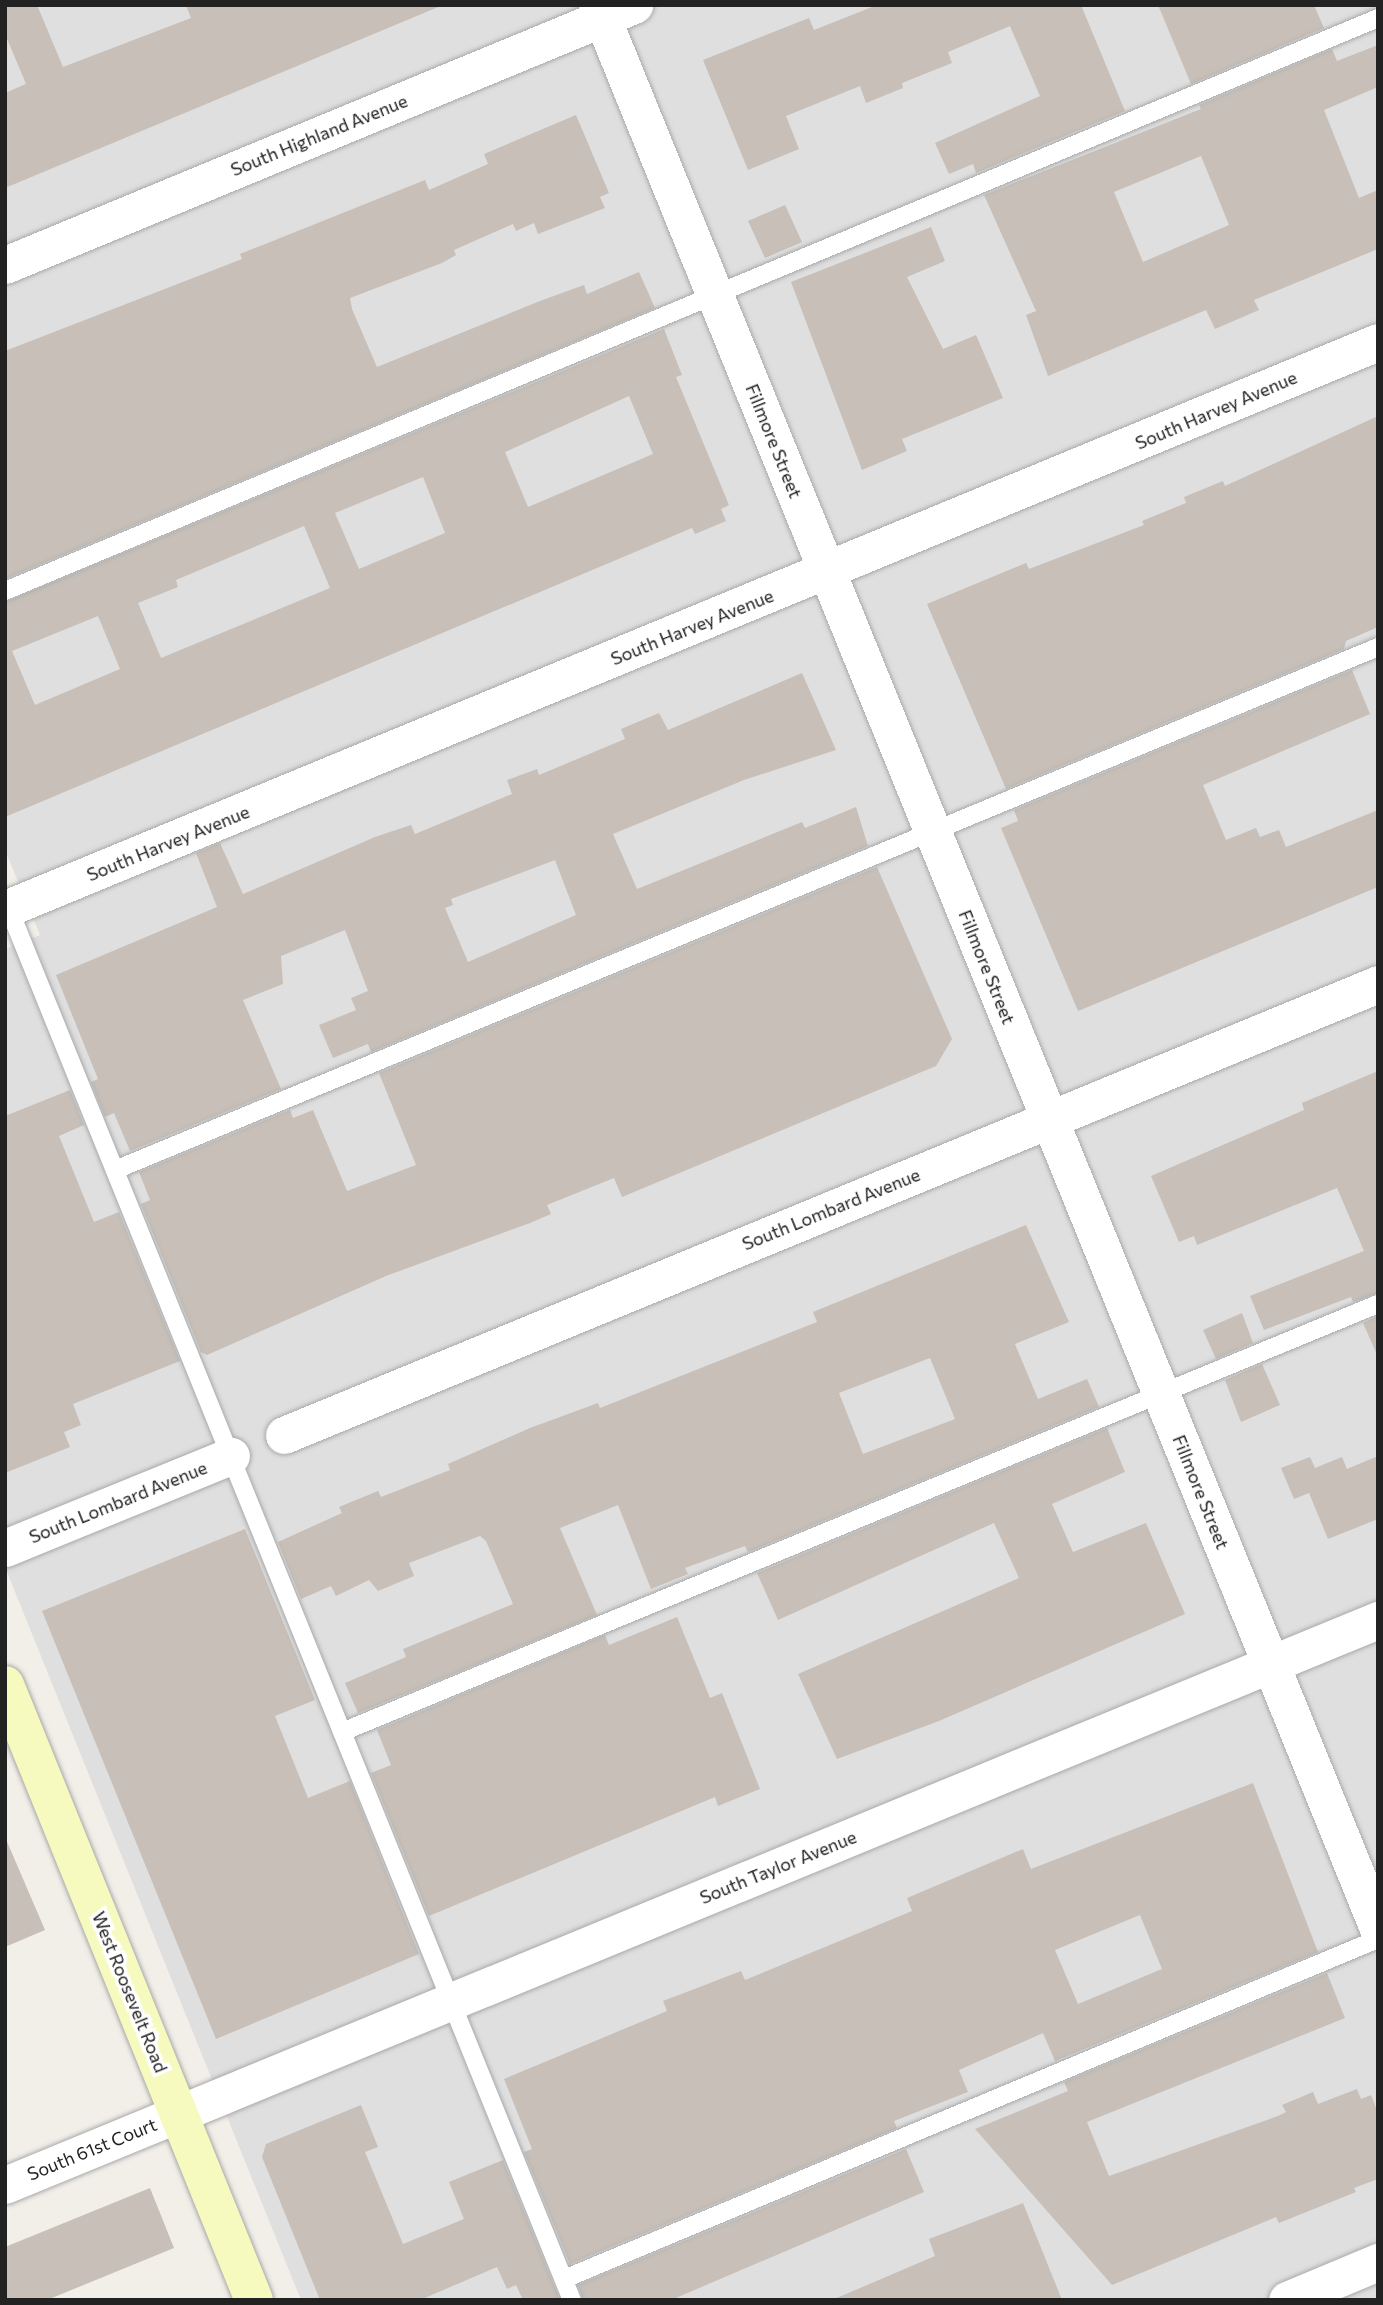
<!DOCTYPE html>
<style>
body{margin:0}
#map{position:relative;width:1383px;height:2305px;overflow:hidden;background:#f2efe9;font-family:Commissioner,sans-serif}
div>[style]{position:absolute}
.residential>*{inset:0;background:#e0dfdf}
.building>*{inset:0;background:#c7bfb8}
.roads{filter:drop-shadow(0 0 2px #a9a9a9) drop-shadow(0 0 2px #a9a9a9)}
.lane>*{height:18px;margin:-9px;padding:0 9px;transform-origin:9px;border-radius:9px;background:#fff}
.street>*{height:37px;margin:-18.5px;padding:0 18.5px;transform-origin:18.5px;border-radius:18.5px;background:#fff}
.secondary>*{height:38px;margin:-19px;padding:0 19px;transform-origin:19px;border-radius:19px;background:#f7fabf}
span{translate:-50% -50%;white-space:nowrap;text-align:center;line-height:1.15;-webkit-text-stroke:7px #fff;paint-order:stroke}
.street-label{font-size:18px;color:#222}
.frame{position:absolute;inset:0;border:7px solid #222;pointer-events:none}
</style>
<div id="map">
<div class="residential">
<i style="clip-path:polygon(5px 5px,1378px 5px,1378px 2300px,301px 2300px,5px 1567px,5px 949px,40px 935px,5px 850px)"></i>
</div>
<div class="building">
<i style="clip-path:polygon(5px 5px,37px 5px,63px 67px,191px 18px,186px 5px,443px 5px,5px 188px,5px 93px,26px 84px,5px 34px)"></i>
<i style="clip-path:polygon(877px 5px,1081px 5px,1125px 111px,976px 173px,973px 164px,949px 174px,935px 143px,1040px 96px,1010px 26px,948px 52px,952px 63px,902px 83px,903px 88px,866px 103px,860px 86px,786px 116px,799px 149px,748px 170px,703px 60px,809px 18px,814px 30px)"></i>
<i style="clip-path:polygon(1158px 5px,1314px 5px,1324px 28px,1191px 84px)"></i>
<i style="clip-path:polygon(evenodd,1378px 45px,1378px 87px,1324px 110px,1359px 198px,1378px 190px,1378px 249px,1254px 300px,1259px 310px,1215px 329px,1206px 310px,1048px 376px,1026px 315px,1036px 311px,984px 195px,1201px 109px,1199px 105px,1332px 49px,1337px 61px,1378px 45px,1201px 156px,1229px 225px,1143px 262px,1114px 192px,1201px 156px)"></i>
<i style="clip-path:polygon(576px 115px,609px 193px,600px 197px,605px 208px,538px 234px,534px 223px,516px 231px,513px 224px,454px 250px,456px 255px,442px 263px,350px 298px,352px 309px,377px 367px,540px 301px,584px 285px,587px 294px,639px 272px,655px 308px,5px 579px,5px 351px,242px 259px,240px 254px,425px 180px,429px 190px,488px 164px,484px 154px)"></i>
<i style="clip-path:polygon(785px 205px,802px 242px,765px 258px,748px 221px)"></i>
<i style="clip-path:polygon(931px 227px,945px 261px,907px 277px,943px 349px,976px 335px,1003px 398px,902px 439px,907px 451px,862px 470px,791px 282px)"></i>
<i style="clip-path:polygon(evenodd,664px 329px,682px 375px,676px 377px,729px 505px,721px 509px,726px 521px,695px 534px,692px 528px,5px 817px,5px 602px,664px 329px,629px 396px,653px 454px,528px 507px,505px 452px,629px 396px,664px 329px,423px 477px,445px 533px,359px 569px,335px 513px,423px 477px,664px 329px,304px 526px,330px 588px,161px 658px,138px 603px,178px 587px,176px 580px,304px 526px,664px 329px,98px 616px,120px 669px,35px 705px,12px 651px,98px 616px)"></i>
<i style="clip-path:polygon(1378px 416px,1378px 627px,1346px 641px,1344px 649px,1006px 789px,927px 604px,1026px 563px,1029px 569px,1144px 525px,1142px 521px,1186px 503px,1184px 497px,1223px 481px,1225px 486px)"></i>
<i style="clip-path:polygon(1352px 670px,1370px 714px,1203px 785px,1226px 840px,1256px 828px,1260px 837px,1279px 830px,1286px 847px,1378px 810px,1378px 887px,1078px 1011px,1001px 828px,1018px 821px,1014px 810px)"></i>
<i style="clip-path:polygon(evenodd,802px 673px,836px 750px,744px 780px,613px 834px,637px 889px,802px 822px,805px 828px,856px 807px,868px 846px,371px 1052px,368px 1044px,333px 1058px,319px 1025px,356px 1010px,351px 998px,368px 991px,345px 930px,281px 956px,283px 984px,243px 1000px,281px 1089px,130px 1151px,114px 1113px,105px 1117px,91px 1082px,98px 1079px,56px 975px,217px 907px,196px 853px,220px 843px,243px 894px,375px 837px,411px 825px,415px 834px,512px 794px,507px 780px,537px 769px,539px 775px,625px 739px,621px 729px,659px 713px,668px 730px,802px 673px,555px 860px,576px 915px,468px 962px,445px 908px,453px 905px,451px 899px,555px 860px)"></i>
<i style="clip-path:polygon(877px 867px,952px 1039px,936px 1066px,622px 1197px,614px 1178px,547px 1205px,551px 1214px,530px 1223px,386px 1276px,207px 1355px,201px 1352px,141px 1204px,150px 1200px,139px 1172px,290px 1110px,293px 1118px,313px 1110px,347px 1191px,416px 1165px,379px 1073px)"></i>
<i style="clip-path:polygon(1378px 1071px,1378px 1293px,1353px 1302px,1351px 1297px,1264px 1330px,1250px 1296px,1364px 1251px,1337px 1188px,1197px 1245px,1194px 1236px,1179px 1242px,1151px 1176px,1304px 1110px,1302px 1103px)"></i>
<i style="clip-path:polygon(70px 1090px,84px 1125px,59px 1136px,94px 1222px,119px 1212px,180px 1361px,73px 1404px,81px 1425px,64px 1432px,70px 1447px,5px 1473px,5px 1116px)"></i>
<i style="clip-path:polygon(evenodd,1026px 1225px,1069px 1322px,1015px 1344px,1038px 1399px,1087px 1379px,1099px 1407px,748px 1552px,745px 1546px,685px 1568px,688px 1574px,651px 1589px,618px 1505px,560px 1528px,597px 1615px,358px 1713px,345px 1683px,406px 1657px,403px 1649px,513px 1604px,486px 1541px,480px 1536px,409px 1563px,414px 1576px,378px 1591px,369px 1580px,336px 1596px,331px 1586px,301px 1599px,278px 1542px,342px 1513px,339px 1507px,378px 1491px,381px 1497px,450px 1470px,448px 1464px,530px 1428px,598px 1403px,600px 1408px,817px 1322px,813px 1312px,1026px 1225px,930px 1358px,955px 1419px,863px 1454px,839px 1393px,930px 1358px)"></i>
<i style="clip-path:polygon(1242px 1313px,1253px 1343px,1216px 1359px,1203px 1330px)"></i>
<i style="clip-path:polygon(1378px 1316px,1378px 1357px,1363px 1323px)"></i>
<i style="clip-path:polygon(1262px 1364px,1280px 1405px,1241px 1422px,1225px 1380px)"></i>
<i style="clip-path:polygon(1107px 1428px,1125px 1472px,1052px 1504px,1073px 1552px,1146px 1523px,1185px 1614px,939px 1721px,837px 1759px,798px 1674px,1019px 1578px,994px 1523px,778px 1620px,757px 1573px)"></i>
<i style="clip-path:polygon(1378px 1456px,1378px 1519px,1328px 1539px,1309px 1493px,1294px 1499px,1281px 1468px,1310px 1457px,1315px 1468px,1342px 1457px,1347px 1469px)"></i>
<i style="clip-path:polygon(245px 1529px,315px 1700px,275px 1716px,308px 1798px,350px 1781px,419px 1954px,216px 2039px,42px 1611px)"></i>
<i style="clip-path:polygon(677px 1617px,710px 1698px,722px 1693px,760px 1789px,718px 1806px,715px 1797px,429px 1916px,371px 1773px,391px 1765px,377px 1730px,605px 1635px,609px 1645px)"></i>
<i style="clip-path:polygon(evenodd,1253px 1783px,1318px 1952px,1055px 2061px,1043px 2033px,959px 2070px,968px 2092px,894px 2121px,897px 2128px,570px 2264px,524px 2152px,532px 2149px,504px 2079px,667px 2011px,663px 2001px,697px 1988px,741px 1971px,745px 1980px,912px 1911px,907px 1898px,1023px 1849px,1031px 1869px,1253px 1783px,1140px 1915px,1162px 1969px,1078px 2004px,1055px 1950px,1140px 1915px)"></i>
<i style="clip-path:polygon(5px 1837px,45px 1930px,5px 1947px)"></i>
<i style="clip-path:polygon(1327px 1973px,1345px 2018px,1087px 2122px,1109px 2176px,1278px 2116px,1286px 2112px,1282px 2105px,1313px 2092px,1318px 2104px,1357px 2089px,1361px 2099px,1371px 2095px,1378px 2113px,1378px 2179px,1354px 2188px,1356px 2192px,1279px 2223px,1276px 2217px,1112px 2285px,975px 2129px,1068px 2091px,1064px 2082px)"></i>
<i style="clip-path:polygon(361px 2105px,378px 2147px,365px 2152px,403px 2244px,464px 2219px,449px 2182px,503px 2160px,560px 2300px,523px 2300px,516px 2285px,507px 2289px,497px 2267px,420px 2300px,320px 2300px,262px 2157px,266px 2144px)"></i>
<i style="clip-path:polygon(906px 2149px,924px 2192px,671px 2300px,583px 2300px,578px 2285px)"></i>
<i style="clip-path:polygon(150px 2188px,174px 2248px,47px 2300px,5px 2300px,5px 2247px)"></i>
<i style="clip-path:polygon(1023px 2203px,1062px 2300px,832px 2300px,935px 2256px,929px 2239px)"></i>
</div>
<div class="roads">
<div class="lane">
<i style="left:5px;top:591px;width:1488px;rotate:-22.65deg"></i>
<i style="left:7px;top:904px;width:1506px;rotate:67.97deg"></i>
<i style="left:115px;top:1170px;width:1367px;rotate:-22.49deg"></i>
<i style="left:342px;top:1732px;width:1121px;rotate:-22.45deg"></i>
<i style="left:564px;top:2279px;width:882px;rotate:-22.67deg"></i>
</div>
<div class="street">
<i style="left:597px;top:5px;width:2076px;rotate:67.9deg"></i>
<i style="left:5px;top:265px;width:681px;rotate:-22.46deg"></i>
<i style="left:5px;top:909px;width:1485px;rotate:-22.44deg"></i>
<i style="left:284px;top:1435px;width:1183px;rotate:-22.4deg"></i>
<i style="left:5px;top:1548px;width:244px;rotate:-22.2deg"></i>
<i style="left:5px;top:2185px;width:1485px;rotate:-22.37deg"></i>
<i style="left:1287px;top:2300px;width:99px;rotate:-22.7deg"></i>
</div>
<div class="secondary">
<i style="left:5px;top:1685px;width:663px;rotate:67.96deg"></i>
</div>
</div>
<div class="street-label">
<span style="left:319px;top:135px;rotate:-22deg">South Highland Avenue</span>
<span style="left:1216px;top:410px;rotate:-23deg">South Harvey Avenue</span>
<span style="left:774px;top:441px;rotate:68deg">Fillmore Street</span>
<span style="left:692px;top:627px;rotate:-22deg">South Harvey Avenue</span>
<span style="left:168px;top:843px;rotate:-22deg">South Harvey Avenue</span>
<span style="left:987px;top:967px;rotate:68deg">Fillmore Street</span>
<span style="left:831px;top:1209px;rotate:-22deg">South Lombard Avenue</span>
<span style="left:1201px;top:1492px;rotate:68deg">Fillmore Street</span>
<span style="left:118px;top:1502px;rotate:-22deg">South Lombard Avenue</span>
<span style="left:778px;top:1867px;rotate:-22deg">South Taylor Avenue</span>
<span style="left:130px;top:1992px;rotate:68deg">West Roosevelt Road</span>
<span style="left:92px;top:2149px;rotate:-22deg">South 61st Court</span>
</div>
<div class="frame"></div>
</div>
